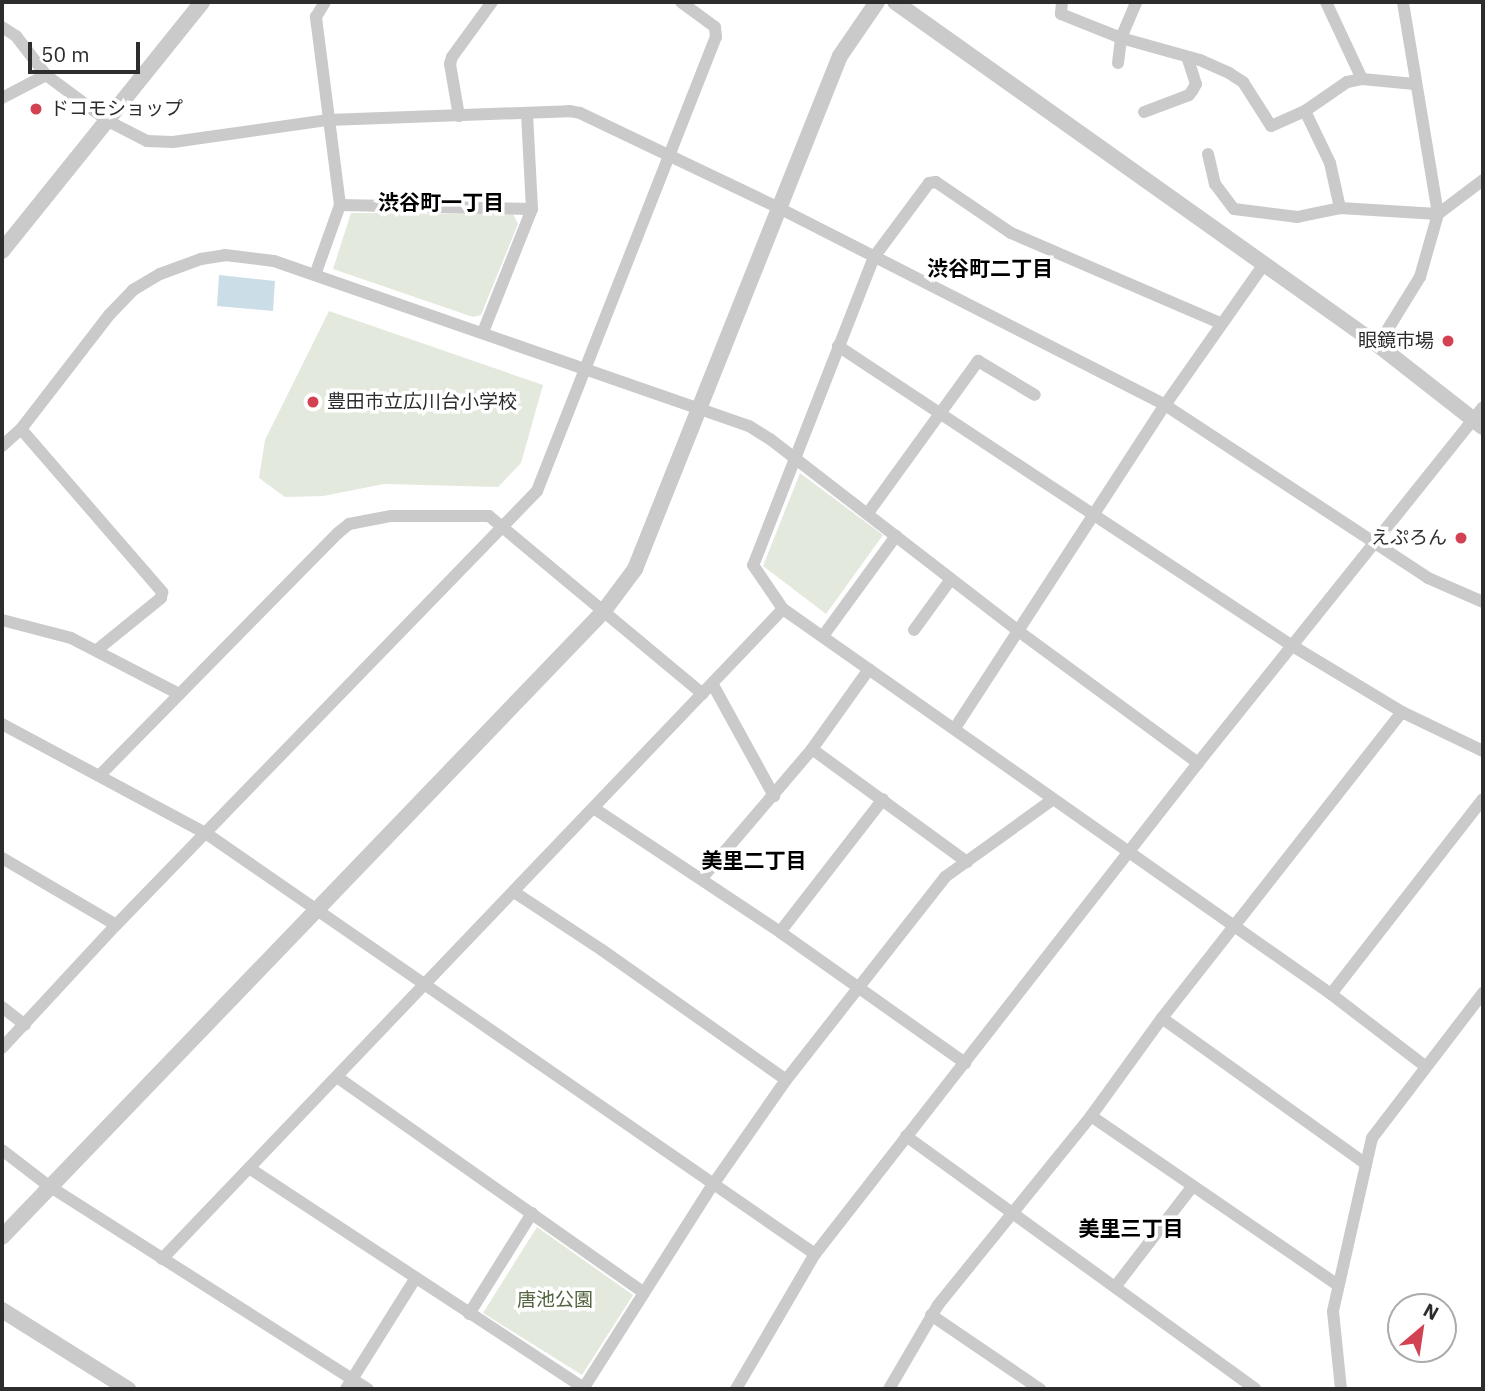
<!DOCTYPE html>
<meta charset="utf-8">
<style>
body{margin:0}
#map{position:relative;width:1485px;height:1391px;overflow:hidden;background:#fff;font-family:"IBM Plex Sans","Noto Sans JP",sans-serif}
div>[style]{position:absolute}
.green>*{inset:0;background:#e4e9dd}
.water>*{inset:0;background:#cbdde7}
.minor>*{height:12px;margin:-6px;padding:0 6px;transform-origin:6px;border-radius:6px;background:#cacaca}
.tertiary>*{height:16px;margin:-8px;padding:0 8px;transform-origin:8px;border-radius:8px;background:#cacaca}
.dots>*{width:19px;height:19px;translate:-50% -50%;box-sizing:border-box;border:4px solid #fff;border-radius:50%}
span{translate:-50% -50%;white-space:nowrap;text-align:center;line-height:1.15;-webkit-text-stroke:7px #fff;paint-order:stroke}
.poi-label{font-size:19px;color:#2d2d2d}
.left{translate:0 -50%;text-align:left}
.right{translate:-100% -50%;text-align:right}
.park-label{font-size:19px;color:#526440}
.neighbourhood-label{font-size:21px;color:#000;font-weight:700}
.frame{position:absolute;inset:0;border:4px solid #2d2d2d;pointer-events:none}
.north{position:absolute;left:1387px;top:1293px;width:70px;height:70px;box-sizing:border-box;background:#fff;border:2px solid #ababab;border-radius:50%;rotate:29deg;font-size:19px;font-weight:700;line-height:28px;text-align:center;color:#2d2d2d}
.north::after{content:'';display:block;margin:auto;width:24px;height:32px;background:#d24252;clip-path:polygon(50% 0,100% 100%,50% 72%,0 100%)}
.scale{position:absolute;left:28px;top:42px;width:112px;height:32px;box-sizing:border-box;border:4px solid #2d2d2d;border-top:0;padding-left:9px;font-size:21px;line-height:24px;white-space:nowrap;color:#2d2d2d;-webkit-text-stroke:5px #fff;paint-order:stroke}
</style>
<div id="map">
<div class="green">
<i style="clip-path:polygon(351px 213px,513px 214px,518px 224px,481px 315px,473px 317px,333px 269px)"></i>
<i style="clip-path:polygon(329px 311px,543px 385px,521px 463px,498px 487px,384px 484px,323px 496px,285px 497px,259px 478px,265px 440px)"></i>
<i style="clip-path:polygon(800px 473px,883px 535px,826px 614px,763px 566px)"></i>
<i style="clip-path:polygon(537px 1227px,633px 1295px,582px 1375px,483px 1313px)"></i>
</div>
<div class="water">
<i style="clip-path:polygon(219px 275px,275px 281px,273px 311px,217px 306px)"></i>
</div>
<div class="minor">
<i style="left:1062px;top:2px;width:12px;rotate:95deg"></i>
<i style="left:1061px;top:14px;width:65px;rotate:21.8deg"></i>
<i style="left:1121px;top:38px;width:82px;rotate:15.6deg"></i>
<i style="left:1200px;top:60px;width:32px;rotate:24deg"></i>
<i style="left:1229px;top:73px;width:17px;rotate:33deg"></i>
<i style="left:1243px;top:82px;width:52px;rotate:57.5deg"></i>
<i style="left:1271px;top:126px;width:37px;rotate:-24deg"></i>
<i style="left:1305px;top:111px;width:51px;rotate:-34.6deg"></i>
<i style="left:1347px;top:82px;width:15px;rotate:-11deg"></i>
<i style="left:1362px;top:79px;width:85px;rotate:-115.1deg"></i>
<i style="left:2px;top:27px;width:17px;rotate:33deg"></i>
<i style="left:16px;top:36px;width:49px;rotate:52.4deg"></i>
<i style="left:46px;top:75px;width:77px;rotate:36.6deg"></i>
<i style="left:108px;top:121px;width:44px;rotate:27.1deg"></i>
<i style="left:147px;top:141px;width:26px;rotate:2deg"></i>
<i style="left:173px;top:142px;width:157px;rotate:-8.1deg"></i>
<i style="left:328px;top:120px;width:241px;rotate:-2.1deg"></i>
<i style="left:569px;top:111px;width:11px;rotate:10deg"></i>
<i style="left:580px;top:113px;width:221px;rotate:25.5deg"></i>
<i style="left:779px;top:208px;width:433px;rotate:27deg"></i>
<i style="left:1165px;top:405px;width:315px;rotate:33.3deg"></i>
<i style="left:1428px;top:578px;width:60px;rotate:23.6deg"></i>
<i style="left:1118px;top:63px;width:25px;rotate:-83deg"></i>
<i style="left:1121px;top:38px;width:39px;rotate:-67deg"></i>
<i style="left:1362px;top:79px;width:53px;rotate:5.4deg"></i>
<i style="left:2px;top:98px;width:50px;rotate:-27.6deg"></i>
<i style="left:1305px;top:111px;width:58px;rotate:64.3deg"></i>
<i style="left:1330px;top:163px;width:46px;rotate:77.5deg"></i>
<i style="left:1340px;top:208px;width:98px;rotate:3.5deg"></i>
<i style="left:1438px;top:214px;width:56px;rotate:-37.1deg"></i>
<i style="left:1144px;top:112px;width:48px;rotate:-20.7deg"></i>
<i style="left:1189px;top:95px;width:5px;rotate:-53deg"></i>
<i style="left:1192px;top:91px;width:8px;rotate:-60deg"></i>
<i style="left:1196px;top:84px;width:28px;rotate:-108deg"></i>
<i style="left:459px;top:116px;width:53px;rotate:-99.8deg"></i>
<i style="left:450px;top:64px;width:7px;rotate:-74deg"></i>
<i style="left:452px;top:57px;width:68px;rotate:-54deg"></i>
<i style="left:1208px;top:154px;width:31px;rotate:77deg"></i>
<i style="left:1215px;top:184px;width:31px;rotate:53deg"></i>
<i style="left:1234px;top:209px;width:64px;rotate:7.2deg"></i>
<i style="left:1297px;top:217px;width:44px;rotate:-11.8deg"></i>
<i style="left:340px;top:205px;width:192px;rotate:1.2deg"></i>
<i style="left:315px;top:275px;width:74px;rotate:-70.3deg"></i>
<i style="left:340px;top:205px;width:190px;rotate:-97.3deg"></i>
<i style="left:316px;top:17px;width:17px;rotate:-59deg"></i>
<i style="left:1220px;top:323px;width:228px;rotate:-156.7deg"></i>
<i style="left:1011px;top:233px;width:91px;rotate:-145.8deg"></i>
<i style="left:936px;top:182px;width:7px;rotate:172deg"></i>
<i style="left:929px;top:183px;width:92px;rotate:126.6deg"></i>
<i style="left:874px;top:257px;width:331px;rotate:111.4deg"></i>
<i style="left:753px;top:565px;width:53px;rotate:55.7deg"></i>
<i style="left:783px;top:609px;width:670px;rotate:35.09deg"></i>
<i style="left:1331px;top:994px;width:118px;rotate:37.5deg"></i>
<i style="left:483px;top:332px;width:132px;rotate:-68.3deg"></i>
<i style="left:532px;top:209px;width:96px;rotate:-93deg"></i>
<i style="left:1378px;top:345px;width:80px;rotate:-58.3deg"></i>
<i style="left:1420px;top:277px;width:66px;rotate:-74.1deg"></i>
<i style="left:1438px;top:214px;width:215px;rotate:-99.4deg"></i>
<i style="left:838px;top:346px;width:543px;rotate:33.43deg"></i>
<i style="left:1291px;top:645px;width:130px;rotate:31.1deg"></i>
<i style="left:1402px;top:712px;width:90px;rotate:25.7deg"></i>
<i style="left:21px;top:429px;width:216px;rotate:49.1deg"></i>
<i style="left:162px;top:592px;width:6px;rotate:99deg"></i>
<i style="left:161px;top:598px;width:82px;rotate:140.9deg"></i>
<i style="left:2px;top:446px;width:25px;rotate:-42deg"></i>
<i style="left:21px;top:429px;width:145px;rotate:-52.3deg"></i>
<i style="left:110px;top:314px;width:33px;rotate:-46deg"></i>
<i style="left:133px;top:290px;width:31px;rotate:-31deg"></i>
<i style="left:160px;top:274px;width:44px;rotate:-20.1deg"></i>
<i style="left:201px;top:259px;width:24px;rotate:-9deg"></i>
<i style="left:225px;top:255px;width:49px;rotate:7deg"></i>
<i style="left:274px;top:261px;width:503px;rotate:19.16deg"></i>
<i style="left:749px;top:426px;width:25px;rotate:32deg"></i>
<i style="left:770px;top:439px;width:312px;rotate:37.7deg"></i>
<i style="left:1017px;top:630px;width:225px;rotate:36.3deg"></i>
<i style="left:868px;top:513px;width:188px;rotate:-54.1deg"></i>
<i style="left:978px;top:361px;width:66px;rotate:30.8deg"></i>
<i style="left:2px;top:620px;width:71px;rotate:14.6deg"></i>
<i style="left:71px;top:638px;width:122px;rotate:27.4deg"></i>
<i style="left:914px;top:630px;width:63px;rotate:-54deg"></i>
<i style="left:823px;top:636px;width:124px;rotate:-53.9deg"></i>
<i style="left:713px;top:685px;width:127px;rotate:61.2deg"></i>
<i style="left:2px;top:724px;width:233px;rotate:28.2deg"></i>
<i style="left:207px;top:834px;width:739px;rotate:34.64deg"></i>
<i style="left:955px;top:728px;width:385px;rotate:-57deg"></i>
<i style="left:1165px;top:405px;width:172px;rotate:-54.9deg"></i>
<i style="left:812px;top:749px;width:192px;rotate:36.1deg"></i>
<i style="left:100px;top:775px;width:339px;rotate:-45.5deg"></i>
<i style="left:338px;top:533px;width:14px;rotate:-39deg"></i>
<i style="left:349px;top:524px;width:43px;rotate:-10.8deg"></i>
<i style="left:391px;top:516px;width:98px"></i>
<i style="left:489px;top:516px;width:278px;rotate:39.8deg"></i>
<i style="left:595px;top:809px;width:222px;rotate:33.6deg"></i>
<i style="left:780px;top:932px;width:227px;rotate:35.3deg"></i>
<i style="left:2px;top:858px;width:132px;rotate:30.4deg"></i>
<i style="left:702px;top:878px;width:170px;rotate:-49.5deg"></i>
<i style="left:812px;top:749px;width:98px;rotate:-54.5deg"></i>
<i style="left:514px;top:892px;width:105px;rotate:33.4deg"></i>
<i style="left:602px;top:950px;width:225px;rotate:35.2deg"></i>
<i style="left:780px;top:932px;width:168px;rotate:-52.2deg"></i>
<i style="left:1331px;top:994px;width:247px;rotate:-52.1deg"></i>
<i style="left:2px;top:1007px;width:29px;rotate:38deg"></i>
<i style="left:1162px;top:1018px;width:251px;rotate:35.6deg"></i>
<i style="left:2px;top:1048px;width:168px;rotate:-47.2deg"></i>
<i style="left:116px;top:925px;width:605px;rotate:-45.87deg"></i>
<i style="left:537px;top:491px;width:488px;rotate:-68.5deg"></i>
<i style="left:716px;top:37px;width:10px;rotate:-96deg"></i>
<i style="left:715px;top:27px;width:42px;rotate:-143.7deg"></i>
<i style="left:337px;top:1077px;width:375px;rotate:35.1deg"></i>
<i style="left:1091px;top:1116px;width:299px;rotate:34.4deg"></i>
<i style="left:906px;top:1136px;width:431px;rotate:35.9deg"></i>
<i style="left:2px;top:1150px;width:59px;rotate:37.5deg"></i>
<i style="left:49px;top:1186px;width:378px;rotate:32.5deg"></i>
<i style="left:249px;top:1168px;width:401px;rotate:33.3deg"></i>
<i style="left:162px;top:1259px;width:899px;rotate:-46.31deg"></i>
<i style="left:1115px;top:1287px;width:126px;rotate:-52.4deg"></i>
<i style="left:469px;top:1314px;width:119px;rotate:-58deg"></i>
<i style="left:931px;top:1315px;width:132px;rotate:34.2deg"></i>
<i style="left:346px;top:1389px;width:130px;rotate:-57.9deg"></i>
<i style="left:583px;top:1389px;width:241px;rotate:-57.6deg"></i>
<i style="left:712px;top:1186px;width:129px;rotate:-55.1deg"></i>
<i style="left:786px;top:1080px;width:258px;rotate:-51.9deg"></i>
<i style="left:945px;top:877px;width:132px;rotate:-35.7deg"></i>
<i style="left:736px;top:1389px;width:156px;rotate:-59.7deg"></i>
<i style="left:815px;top:1254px;width:623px;rotate:-52.04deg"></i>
<i style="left:1198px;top:763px;width:456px;rotate:-51.3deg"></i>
<i style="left:889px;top:1389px;width:97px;rotate:-59.7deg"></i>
<i style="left:938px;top:1305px;width:243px;rotate:-51deg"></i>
<i style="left:1091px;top:1116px;width:121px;rotate:-54.1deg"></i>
<i style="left:1162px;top:1018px;width:389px;rotate:-51.9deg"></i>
<i style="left:1341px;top:1389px;width:78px;rotate:-95.9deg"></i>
<i style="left:1333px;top:1311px;width:177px;rotate:-77.3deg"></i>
<i style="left:1372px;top:1138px;width:183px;rotate:-52.6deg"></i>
</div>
<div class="tertiary">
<i style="left:895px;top:2px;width:592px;rotate:35.38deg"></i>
<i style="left:1378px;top:345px;width:133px;rotate:38deg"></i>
<i style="left:2px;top:251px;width:319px;rotate:-51.2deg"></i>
<i style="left:2px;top:1237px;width:867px;rotate:-46.12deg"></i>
<i style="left:603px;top:612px;width:54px;rotate:-53.3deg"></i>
<i style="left:635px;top:569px;width:552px;rotate:-68.22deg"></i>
<i style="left:840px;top:56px;width:65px;rotate:-55.6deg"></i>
<i style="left:2px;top:1310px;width:149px;rotate:32.1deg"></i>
</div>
<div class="dots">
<i style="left:36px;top:109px;background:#d24252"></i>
<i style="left:1448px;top:341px;background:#d24252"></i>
<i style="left:313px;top:402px;background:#d24252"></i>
<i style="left:1461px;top:538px;background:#d24252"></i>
</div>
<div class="poi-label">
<span class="left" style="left:50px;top:109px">ドコモショップ</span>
<span class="right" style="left:1434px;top:341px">眼鏡市場</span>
<span class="left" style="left:327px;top:402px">豊田市立広川台小学校</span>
<span class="right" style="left:1447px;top:538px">えぷろん</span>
</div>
<div class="park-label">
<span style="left:555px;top:1300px">唐池公園</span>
</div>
<div class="neighbourhood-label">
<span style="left:441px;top:202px">渋谷町一丁目</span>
<span style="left:990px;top:268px">渋谷町二丁目</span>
<span style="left:754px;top:860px">美里二丁目</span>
<span style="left:1131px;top:1228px">美里三丁目</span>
</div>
<div class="frame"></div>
<div class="north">N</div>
<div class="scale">50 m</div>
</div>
